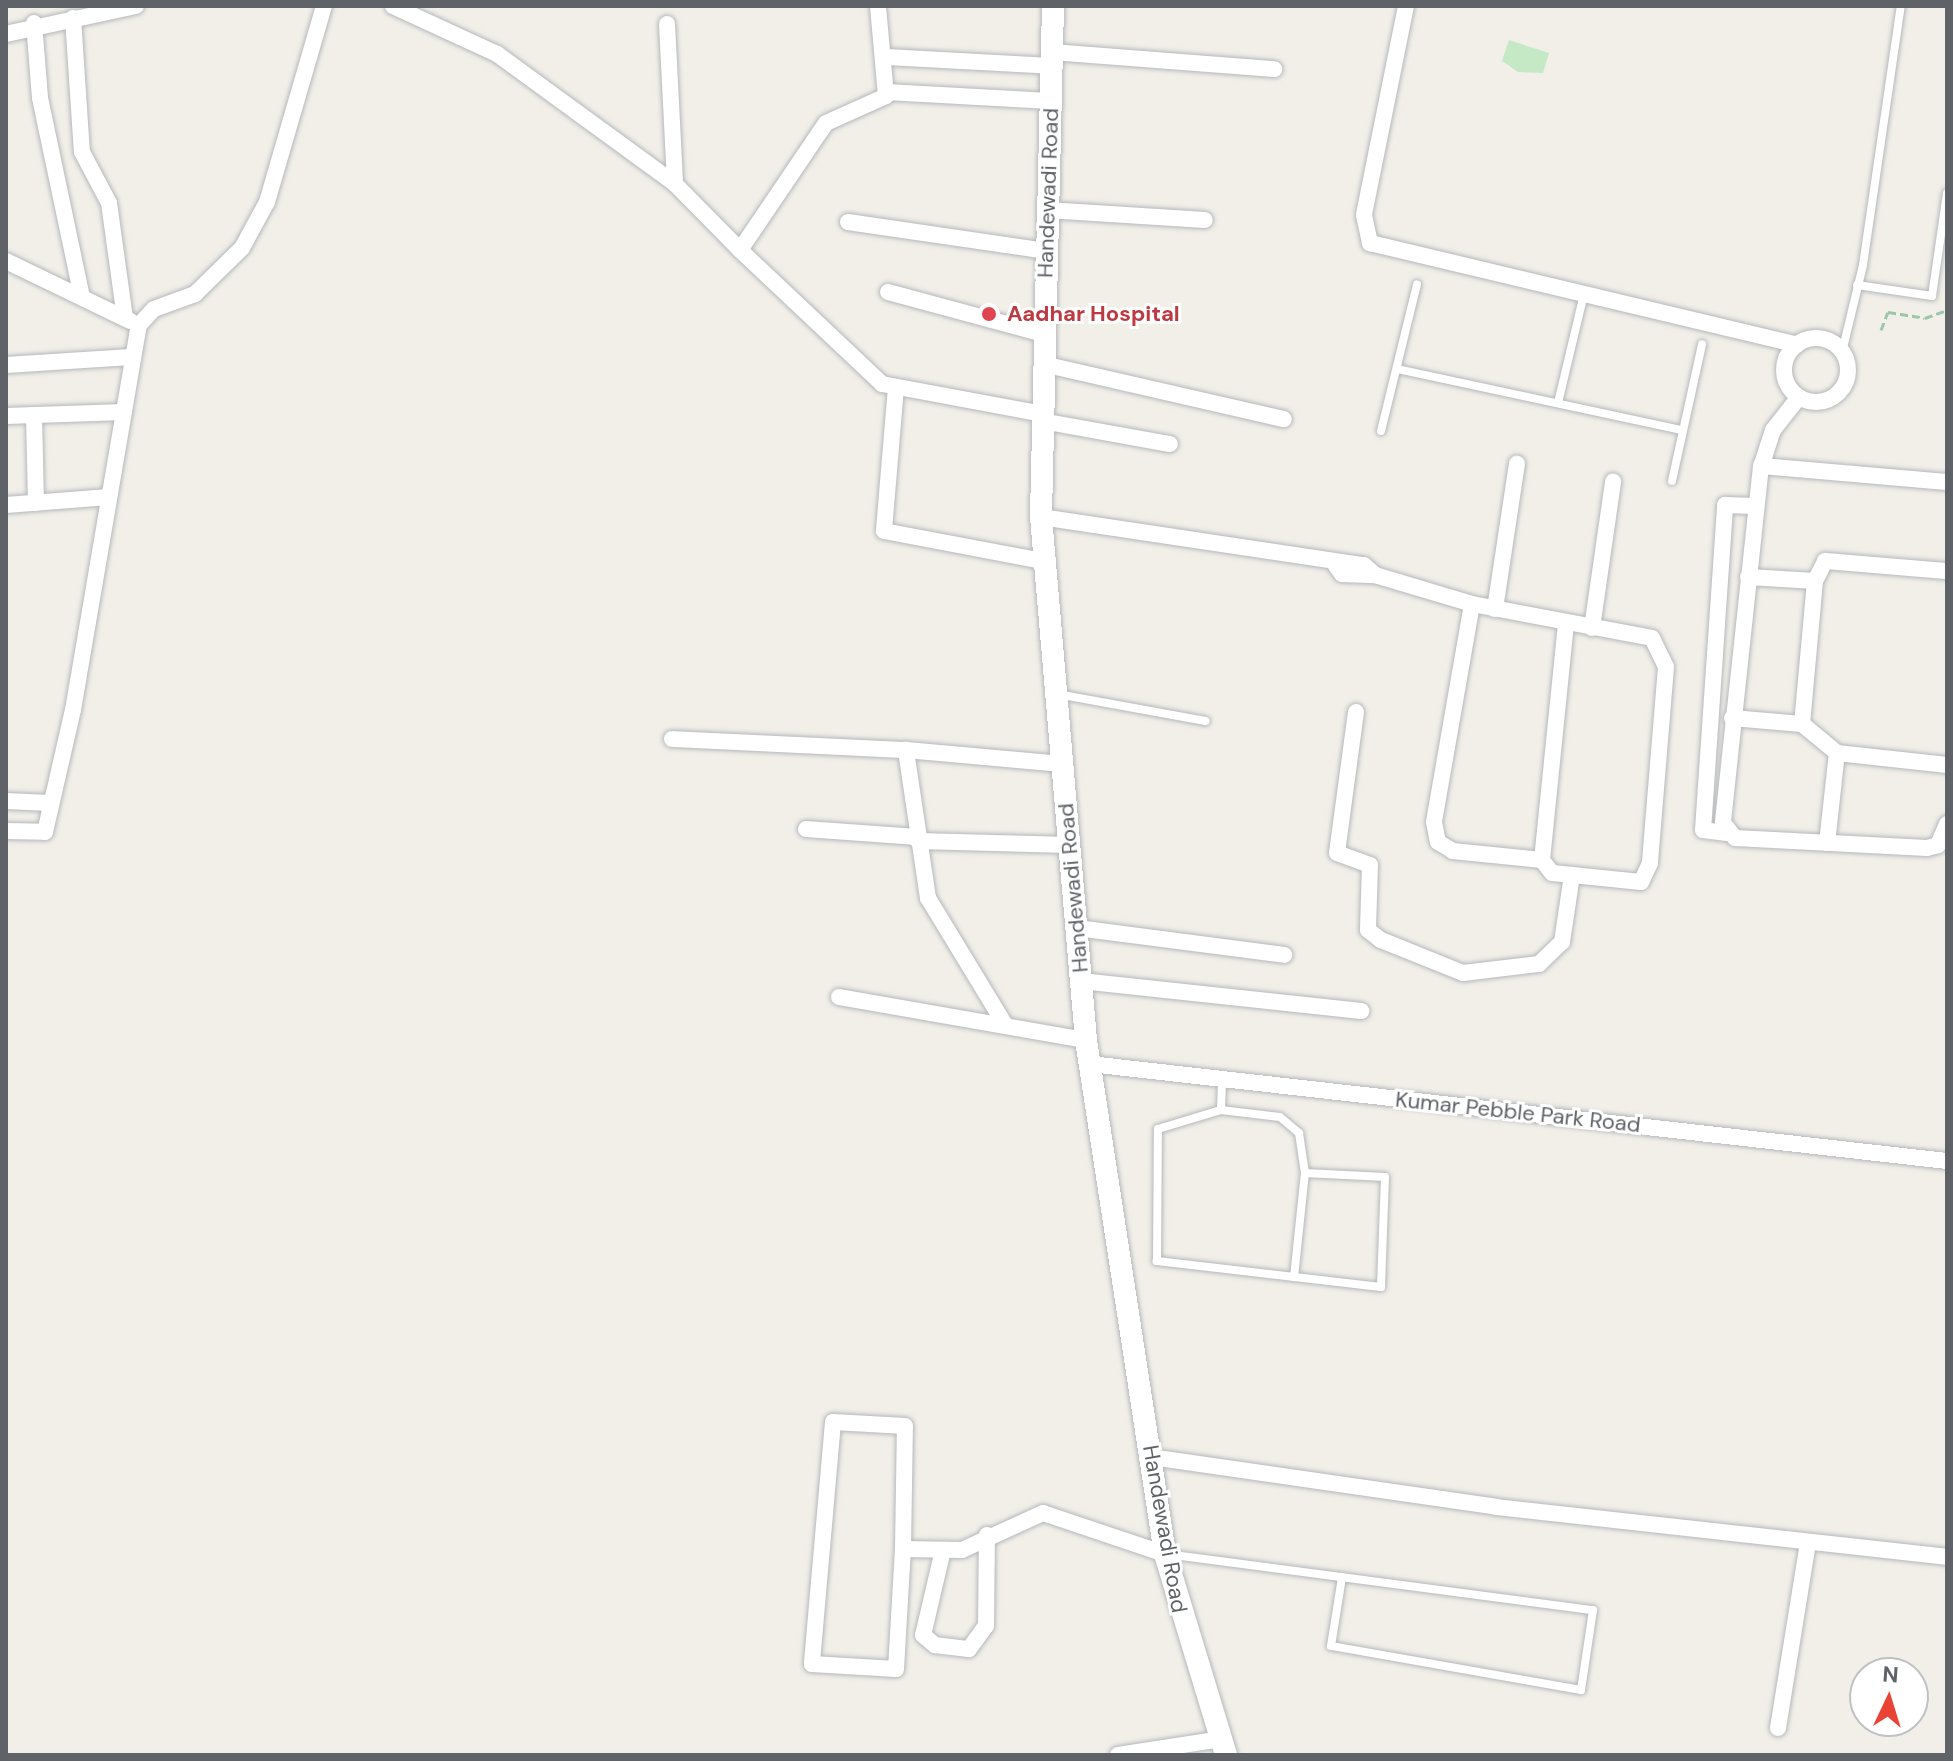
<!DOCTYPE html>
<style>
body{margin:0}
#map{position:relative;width:1953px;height:1761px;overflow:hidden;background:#f1efe8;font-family:"DM Sans",sans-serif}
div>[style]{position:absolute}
.green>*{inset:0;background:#c5e8c5}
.path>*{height:3px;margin-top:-1.5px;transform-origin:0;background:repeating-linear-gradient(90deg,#9cc7a9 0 8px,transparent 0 12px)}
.roads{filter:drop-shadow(0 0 2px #b5b8bc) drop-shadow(0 0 2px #b5b8bc)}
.lane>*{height:8px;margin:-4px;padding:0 4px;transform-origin:4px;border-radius:4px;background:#fff}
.street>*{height:16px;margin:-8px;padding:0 8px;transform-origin:8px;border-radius:8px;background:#fff}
.street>.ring{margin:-8px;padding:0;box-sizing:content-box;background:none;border:16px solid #fff;border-radius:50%}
.secondary>*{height:22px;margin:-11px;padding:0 11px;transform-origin:11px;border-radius:11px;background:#fff}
.dots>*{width:22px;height:22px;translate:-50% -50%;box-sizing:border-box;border:4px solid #fff;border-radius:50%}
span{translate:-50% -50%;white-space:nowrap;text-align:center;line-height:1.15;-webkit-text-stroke:6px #fff;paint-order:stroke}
.street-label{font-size:22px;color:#5f6368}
.health-label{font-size:22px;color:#be3a42;font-weight:700}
.left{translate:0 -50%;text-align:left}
.frame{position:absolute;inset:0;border:8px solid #5f6368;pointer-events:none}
.north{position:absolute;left:1849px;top:1657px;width:80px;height:80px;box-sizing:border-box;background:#fff;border:2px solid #bfc1c3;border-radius:50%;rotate:4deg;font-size:22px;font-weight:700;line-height:32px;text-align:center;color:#5f6368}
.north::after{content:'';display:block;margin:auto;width:28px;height:36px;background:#ea4335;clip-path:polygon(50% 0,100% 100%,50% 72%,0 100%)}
</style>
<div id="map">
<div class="green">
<i style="clip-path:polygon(1509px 40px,1549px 53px,1543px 73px,1518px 72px,1502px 61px)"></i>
</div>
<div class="path">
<i style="left:1881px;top:330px;width:19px;rotate:-69deg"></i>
<i style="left:1888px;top:312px;width:37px;rotate:9deg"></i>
<i style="left:1925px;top:318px;width:23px;rotate:-20deg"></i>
</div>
<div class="roads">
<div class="lane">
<i style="left:1857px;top:285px;width:76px;rotate:8.3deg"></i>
<i style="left:1932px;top:296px;width:104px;rotate:-81.7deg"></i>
<i style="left:1842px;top:352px;width:89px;rotate:-76.4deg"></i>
<i style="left:1863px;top:265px;width:262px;rotate:-81.7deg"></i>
<i style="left:1397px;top:369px;width:291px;rotate:12.1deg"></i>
<i style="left:1558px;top:403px;width:112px;rotate:-76.6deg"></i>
<i style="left:1381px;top:431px;width:151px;rotate:-76.2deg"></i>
<i style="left:1672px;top:481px;width:140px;rotate:-77.6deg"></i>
<i style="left:1057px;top:694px;width:151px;rotate:10.3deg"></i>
<i style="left:1221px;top:1110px;width:59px;rotate:6.8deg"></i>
<i style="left:1280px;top:1117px;width:25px;rotate:40deg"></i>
<i style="left:1299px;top:1133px;width:40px;rotate:81.5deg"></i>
<i style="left:1305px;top:1173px;width:80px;rotate:2.9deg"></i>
<i style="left:1385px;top:1177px;width:110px;rotate:92.1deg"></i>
<i style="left:1381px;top:1287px;width:226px;rotate:-173.4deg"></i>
<i style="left:1157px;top:1261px;width:132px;rotate:-89.6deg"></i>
<i style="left:1158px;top:1129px;width:66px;rotate:-16.8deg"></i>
<i style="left:1221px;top:1110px;width:31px;rotate:-88deg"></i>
<i style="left:1294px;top:1277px;width:105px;rotate:-84deg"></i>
<i style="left:1166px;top:1554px;width:100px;rotate:7.5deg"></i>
<i style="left:1265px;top:1567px;width:331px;rotate:7.5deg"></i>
<i style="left:1593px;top:1610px;width:81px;rotate:98.5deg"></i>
<i style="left:1581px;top:1690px;width:254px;rotate:-170deg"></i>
<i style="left:1331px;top:1646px;width:70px;rotate:-80.9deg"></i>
</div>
<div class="street">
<i style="left:393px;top:6px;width:115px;rotate:24.8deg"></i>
<i style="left:497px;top:54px;width:220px;rotate:36.1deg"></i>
<i style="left:675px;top:184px;width:93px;rotate:45.4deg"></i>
<i style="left:740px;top:250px;width:153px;rotate:-55.9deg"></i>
<i style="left:826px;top:123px;width:66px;rotate:-24.2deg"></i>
<i style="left:886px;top:96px;width:90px;rotate:-95.1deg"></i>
<i style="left:1406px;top:6px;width:213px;rotate:101.4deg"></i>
<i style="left:1364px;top:215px;width:29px;rotate:78deg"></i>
<i style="left:1370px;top:243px;width:439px;rotate:13.4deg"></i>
<i style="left:73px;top:18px;width:134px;rotate:86.2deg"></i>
<i style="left:82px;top:152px;width:58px;rotate:62.1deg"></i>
<i style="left:109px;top:203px;width:116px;rotate:82.1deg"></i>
<i style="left:34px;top:23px;width:75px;rotate:85.4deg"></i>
<i style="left:40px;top:98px;width:203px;rotate:78.1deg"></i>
<i style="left:667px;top:24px;width:160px;rotate:87.1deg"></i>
<i style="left:6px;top:34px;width:133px;rotate:-12.2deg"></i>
<i style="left:1052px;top:52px;width:223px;rotate:4.4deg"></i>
<i style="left:887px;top:57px;width:164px;rotate:3.1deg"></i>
<i style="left:887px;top:92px;width:163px;rotate:3.2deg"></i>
<i style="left:1047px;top:210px;width:158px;rotate:3.6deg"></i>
<i style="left:848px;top:222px;width:200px;rotate:8.3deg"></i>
<i style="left:740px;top:250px;width:195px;rotate:43.3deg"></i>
<i style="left:882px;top:384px;width:163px;rotate:10.6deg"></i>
<i style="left:6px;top:261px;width:138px;rotate:25.8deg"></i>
<i style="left:888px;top:292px;width:162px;rotate:15.1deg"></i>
<i class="ring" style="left:1784px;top:338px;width:48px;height:48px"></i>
<i style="left:1043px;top:364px;width:247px;rotate:12.9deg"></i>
<i style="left:6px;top:365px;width:125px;rotate:-3.7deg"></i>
<i style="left:896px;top:387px;width:144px;rotate:94.8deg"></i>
<i style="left:884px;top:531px;width:162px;rotate:10.7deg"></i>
<i style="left:1799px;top:397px;width:42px;rotate:128.2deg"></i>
<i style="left:1773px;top:430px;width:38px;rotate:108deg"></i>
<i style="left:1761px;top:466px;width:359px;rotate:96.1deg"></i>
<i style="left:1723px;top:823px;width:19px;rotate:51deg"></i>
<i style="left:1735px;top:838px;width:192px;rotate:3deg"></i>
<i style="left:1927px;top:848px;width:11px;rotate:-15deg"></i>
<i style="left:1938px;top:845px;width:23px;rotate:-67deg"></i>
<i style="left:34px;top:415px;width:88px;rotate:88.7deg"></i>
<i style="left:6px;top:416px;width:118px;rotate:-1.9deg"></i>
<i style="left:1042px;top:421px;width:130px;rotate:10.2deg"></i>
<i style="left:1761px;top:466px;width:187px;rotate:4.9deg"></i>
<i style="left:6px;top:505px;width:103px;rotate:-4.4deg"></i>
<i style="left:1041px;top:517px;width:327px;rotate:8.5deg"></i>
<i style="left:1364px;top:565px;width:15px;rotate:42deg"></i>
<i style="left:1375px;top:575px;width:101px;rotate:16.6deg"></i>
<i style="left:1472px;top:604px;width:183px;rotate:10.7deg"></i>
<i style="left:1652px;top:638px;width:32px;rotate:64deg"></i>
<i style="left:1666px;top:667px;width:197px;rotate:94.7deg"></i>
<i style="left:1650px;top:863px;width:21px;rotate:115deg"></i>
<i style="left:1641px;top:882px;width:89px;rotate:-174.2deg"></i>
<i style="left:1552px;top:873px;width:16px;rotate:-128deg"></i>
<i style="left:1542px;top:860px;width:237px;rotate:-84.2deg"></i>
<i style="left:1336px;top:566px;width:10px;rotate:53deg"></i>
<i style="left:1342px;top:574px;width:33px;rotate:2deg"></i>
<i style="left:1748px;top:577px;width:67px;rotate:3.4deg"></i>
<i style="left:1472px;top:604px;width:221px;rotate:99.9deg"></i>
<i style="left:1434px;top:822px;width:20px;rotate:79deg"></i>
<i style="left:1438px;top:842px;width:17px;rotate:31deg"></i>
<i style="left:1453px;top:851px;width:89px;rotate:5.8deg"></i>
<i style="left:1495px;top:609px;width:147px;rotate:-81.4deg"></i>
<i style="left:1592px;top:628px;width:148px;rotate:-81.8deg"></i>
<i style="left:1356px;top:712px;width:142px;rotate:97.7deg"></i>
<i style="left:1337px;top:853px;width:35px;rotate:20deg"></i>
<i style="left:1370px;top:865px;width:65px;rotate:91.8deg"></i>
<i style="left:1368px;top:930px;width:16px;rotate:38deg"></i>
<i style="left:1381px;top:940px;width:88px;rotate:21.9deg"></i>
<i style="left:1463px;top:973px;width:77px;rotate:-6.8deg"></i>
<i style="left:1539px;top:964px;width:32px;rotate:-44deg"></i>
<i style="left:1562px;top:942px;width:68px;rotate:-81.5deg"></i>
<i style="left:1732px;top:718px;width:70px;rotate:4.9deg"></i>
<i style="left:1802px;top:724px;width:45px;rotate:39.6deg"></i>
<i style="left:1837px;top:753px;width:111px;rotate:6.2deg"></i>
<i style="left:1802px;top:724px;width:144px;rotate:-84.8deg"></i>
<i style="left:1815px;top:581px;width:22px;rotate:-63deg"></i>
<i style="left:1825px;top:561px;width:122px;rotate:4.7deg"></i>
<i style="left:672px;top:739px;width:234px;rotate:2.7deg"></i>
<i style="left:6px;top:801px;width:44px;rotate:2.6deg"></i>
<i style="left:806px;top:829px;width:111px;rotate:4.1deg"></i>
<i style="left:6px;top:831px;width:39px;rotate:1deg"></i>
<i style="left:45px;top:832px;width:125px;rotate:-77.1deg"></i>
<i style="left:73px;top:710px;width:391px;rotate:-80.3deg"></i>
<i style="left:139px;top:325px;width:22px;rotate:-47deg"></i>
<i style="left:154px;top:309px;width:44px;rotate:-20.1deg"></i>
<i style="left:195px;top:294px;width:66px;rotate:-44.4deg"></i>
<i style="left:242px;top:248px;width:52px;rotate:-61.5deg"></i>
<i style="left:267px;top:202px;width:204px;rotate:-73.8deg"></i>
<i style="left:1727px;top:833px;width:24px;rotate:-173deg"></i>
<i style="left:1703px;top:830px;width:326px;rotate:-86.1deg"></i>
<i style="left:1725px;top:505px;width:31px;rotate:2deg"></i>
<i style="left:918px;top:841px;width:152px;rotate:1.5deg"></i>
<i style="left:1827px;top:843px;width:91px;rotate:-83.7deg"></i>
<i style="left:1077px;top:928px;width:209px;rotate:7.4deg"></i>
<i style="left:1081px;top:981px;width:282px;rotate:6.1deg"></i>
<i style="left:839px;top:997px;width:251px;rotate:9.9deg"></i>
<i style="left:1004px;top:1023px;width:146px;rotate:-121.3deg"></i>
<i style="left:928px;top:898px;width:150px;rotate:-98.5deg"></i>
<i style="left:906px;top:750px;width:157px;rotate:5.1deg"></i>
<i style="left:1090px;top:1064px;width:862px;rotate:6.46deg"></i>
<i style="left:1151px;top:1457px;width:349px;rotate:8.2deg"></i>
<i style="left:1496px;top:1507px;width:454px;rotate:6.3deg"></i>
<i style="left:903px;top:1549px;width:123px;rotate:-89.1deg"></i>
<i style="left:905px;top:1426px;width:72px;rotate:-176.8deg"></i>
<i style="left:833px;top:1422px;width:243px;rotate:95deg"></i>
<i style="left:812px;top:1664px;width:84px;rotate:3.4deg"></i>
<i style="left:896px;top:1669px;width:120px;rotate:-86.7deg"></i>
<i style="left:903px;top:1549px;width:59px;rotate:1deg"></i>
<i style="left:962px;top:1550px;width:89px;rotate:-24.6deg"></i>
<i style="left:1043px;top:1513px;width:129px;rotate:18.6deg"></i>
<i style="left:943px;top:1550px;width:87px;rotate:103.2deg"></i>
<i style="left:923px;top:1635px;width:16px;rotate:40deg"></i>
<i style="left:935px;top:1645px;width:34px;rotate:7deg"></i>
<i style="left:969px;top:1649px;width:29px;rotate:-54deg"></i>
<i style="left:986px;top:1626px;width:91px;rotate:-89.4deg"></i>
<i style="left:1778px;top:1728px;width:188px;rotate:-80.8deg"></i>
<i style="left:1118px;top:1755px;width:104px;rotate:-8.8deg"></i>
</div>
<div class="secondary">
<i style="left:1053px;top:6px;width:511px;rotate:91.35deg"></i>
<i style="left:1041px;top:517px;width:525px;rotate:85.08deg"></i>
<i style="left:1086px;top:1040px;width:520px;rotate:81.26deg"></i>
<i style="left:1165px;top:1554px;width:210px;rotate:73.1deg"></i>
</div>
</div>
<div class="dots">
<i style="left:989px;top:314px;background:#e0444e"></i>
</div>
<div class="street-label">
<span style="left:1048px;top:193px;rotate:-88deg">Handewadi Road</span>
<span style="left:1073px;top:888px;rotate:-95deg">Handewadi Road</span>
<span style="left:1518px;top:1112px;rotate:6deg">Kumar Pebble Park Road</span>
<span style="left:1165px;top:1529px;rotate:80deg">Handewadi Road</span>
</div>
<div class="health-label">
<span class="left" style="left:1007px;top:314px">Aadhar Hospital</span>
</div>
<div class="frame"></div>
<div class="north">N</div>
</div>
